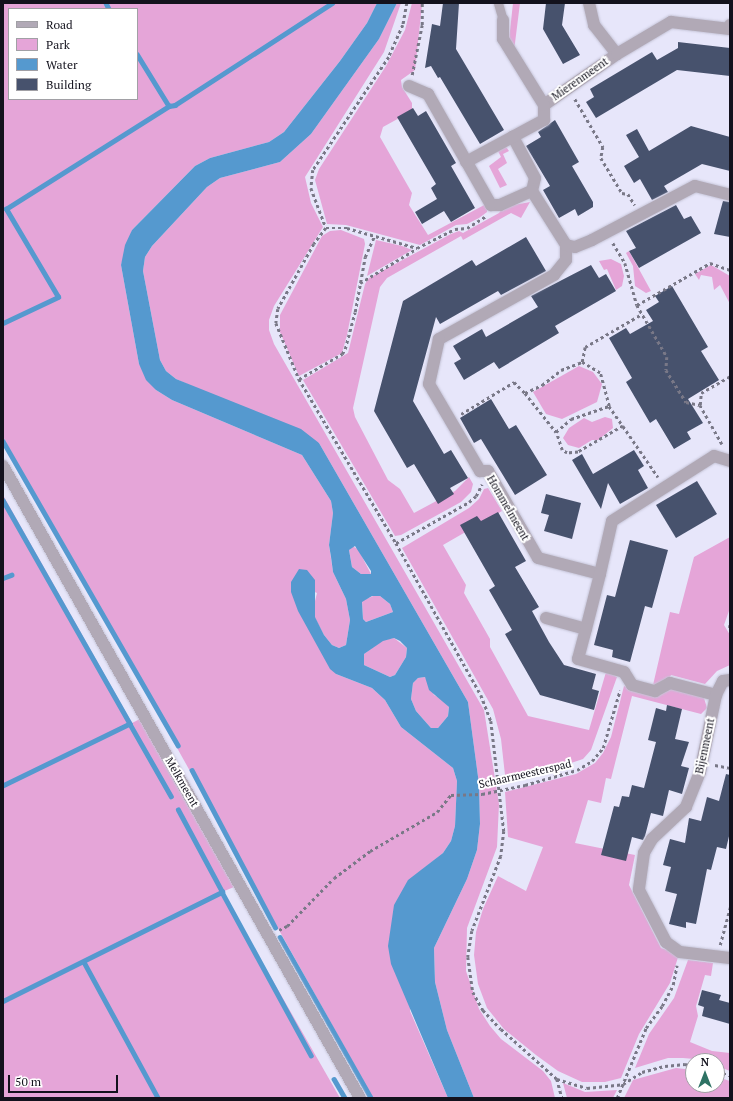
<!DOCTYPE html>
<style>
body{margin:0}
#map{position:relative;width:733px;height:1101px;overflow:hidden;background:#e7e6fa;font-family:"PT Serif",serif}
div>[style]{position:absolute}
.green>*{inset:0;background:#e5a5d8}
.water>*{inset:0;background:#5599cf}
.stream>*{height:4.5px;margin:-2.25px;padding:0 2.25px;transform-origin:2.25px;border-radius:2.25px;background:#5599cf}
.building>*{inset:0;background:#47526d}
.path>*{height:2.5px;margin-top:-1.25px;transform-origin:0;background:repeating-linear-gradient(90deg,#797887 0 3px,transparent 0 6px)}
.roads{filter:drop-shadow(0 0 1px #c5c4d7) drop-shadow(0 0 1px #c5c4d7)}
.pedestrian>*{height:9px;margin:-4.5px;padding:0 4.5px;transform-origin:4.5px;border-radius:4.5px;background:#b1a9b6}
.minor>*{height:12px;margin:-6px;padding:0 6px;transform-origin:6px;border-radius:6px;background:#b1a9b6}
span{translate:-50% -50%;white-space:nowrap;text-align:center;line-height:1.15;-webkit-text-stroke:4px #fff;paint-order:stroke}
.street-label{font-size:11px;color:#13121d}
.frame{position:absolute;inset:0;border:4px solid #13121d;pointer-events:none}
.legend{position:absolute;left:8px;top:8px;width:130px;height:92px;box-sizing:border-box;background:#fff;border:1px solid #a1a0a5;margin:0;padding:5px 7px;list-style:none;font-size:12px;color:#13121d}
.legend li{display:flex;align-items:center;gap:8px;height:20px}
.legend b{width:20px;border:1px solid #a1a0a5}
.north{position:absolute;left:685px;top:1053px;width:40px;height:40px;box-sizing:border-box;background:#fff;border:1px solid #a1a0a5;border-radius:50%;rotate:0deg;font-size:11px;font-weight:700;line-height:16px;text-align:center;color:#13121d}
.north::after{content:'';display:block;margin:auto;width:14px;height:18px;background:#2e7264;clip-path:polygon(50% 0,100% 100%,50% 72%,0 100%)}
.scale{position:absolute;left:8px;top:1075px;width:110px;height:18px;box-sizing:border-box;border:2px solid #13121d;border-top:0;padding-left:5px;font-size:12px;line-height:14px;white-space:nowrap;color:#13121d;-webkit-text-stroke:3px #fff;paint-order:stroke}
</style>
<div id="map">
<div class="green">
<i style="clip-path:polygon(evenodd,3px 3px,377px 3px,367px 23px,340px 61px,284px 132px,269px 142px,210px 158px,195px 166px,132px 230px,121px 265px,139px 364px,156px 390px,172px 400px,302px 455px,331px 501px,333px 513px,329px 545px,333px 572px,346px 599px,350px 620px,346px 645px,339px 648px,332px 645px,324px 635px,315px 618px,314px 605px,317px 593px,291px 582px,336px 674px,372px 688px,385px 700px,401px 727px,453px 768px,457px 781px,455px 826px,451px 841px,443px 853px,408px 881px,410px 1011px,448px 1098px,373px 1098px,3px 437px,3px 3px,9px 9px,137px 9px,137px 99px,9px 99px,9px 9px)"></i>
<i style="clip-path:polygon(397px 3px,401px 3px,384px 52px,305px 177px,311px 203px,323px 227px,274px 306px,269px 320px,269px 330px,274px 344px,484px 710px,499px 804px,497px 847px,467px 928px,466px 971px,479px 1009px,490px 1026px,501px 1039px,543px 1071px,551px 1081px,555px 1098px,474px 1098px,447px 1030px,435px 982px,434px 948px,467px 879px,477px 850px,480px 824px,479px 784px,468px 702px,319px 443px,176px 379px,166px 371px,160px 360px,143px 271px,145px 257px,152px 246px,207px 187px,220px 178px,280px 162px,311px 134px,379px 39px)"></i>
<i style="clip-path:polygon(412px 3px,422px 3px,422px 5px,415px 70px,401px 80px,402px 87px,412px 103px,412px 111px,383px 127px,380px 137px,412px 193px,409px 205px,428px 235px,488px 203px,487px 212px,479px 218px,467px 224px,456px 225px,420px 245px,346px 225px,327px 224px,315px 180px,319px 169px,386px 66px,405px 30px)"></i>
<i style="clip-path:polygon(513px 3px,520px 3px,514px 51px,509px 40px)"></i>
<i style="clip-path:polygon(504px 144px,509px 151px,503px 154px,507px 163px,498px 169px,507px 185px,500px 188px,489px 166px,501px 157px,497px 149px)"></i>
<i style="clip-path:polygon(530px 202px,521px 218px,511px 213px,463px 240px,461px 236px,387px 278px,380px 287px,353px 408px,355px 417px,388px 480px,400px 489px,414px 513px,455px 491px,469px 477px,473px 484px,471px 492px,461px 502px,401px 535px,395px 536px,303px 380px,348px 353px,365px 284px,369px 278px,451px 234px,459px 231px,463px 233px,499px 213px,503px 207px)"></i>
<i style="clip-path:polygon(341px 230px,364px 239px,365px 244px,347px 335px,342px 353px,299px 376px,280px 332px,280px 315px,322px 236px,330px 231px)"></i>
<i style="clip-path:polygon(376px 240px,402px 246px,412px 250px,367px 276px)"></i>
<i style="clip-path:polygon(629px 251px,651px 291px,646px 293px,635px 286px,633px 266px,626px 253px)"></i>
<i style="clip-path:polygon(611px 259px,621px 264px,624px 276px,622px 286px,616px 290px,607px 269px,604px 270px,599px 261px)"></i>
<i style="clip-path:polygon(711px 265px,730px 276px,730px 304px,720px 285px,714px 290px,712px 277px,701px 275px,699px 280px,695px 274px)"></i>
<i style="clip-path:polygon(579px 366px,593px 372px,602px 384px,597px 402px,562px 419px,546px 414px,533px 392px)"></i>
<i style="clip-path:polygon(605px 417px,612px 419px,613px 428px,598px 440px,592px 440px,579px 448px,568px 445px,563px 438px,569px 428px,584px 418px,592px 422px)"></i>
<i style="clip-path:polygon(488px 488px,502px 511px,443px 545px,466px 585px,464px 593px,490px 639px,490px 647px,528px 716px,589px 730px,606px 672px,617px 677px,591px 750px,583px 759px,565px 765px,505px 775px,501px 739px,493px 709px,402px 548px,469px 508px,479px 499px,484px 489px)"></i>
<i style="clip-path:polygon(3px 495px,132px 723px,140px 719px,234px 887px,222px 892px,340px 1098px,3px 1098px)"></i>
<i style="clip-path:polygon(730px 537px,730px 608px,724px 625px,730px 635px,730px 665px,717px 671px,705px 684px,671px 675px,669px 679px,653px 685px,670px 612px,679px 614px,694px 557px)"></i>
<i style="clip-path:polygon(352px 546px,358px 549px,371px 574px,361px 574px,352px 567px,349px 550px)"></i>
<i style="clip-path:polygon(373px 596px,380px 596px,390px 604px,393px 612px,366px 622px,363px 619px,362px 601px)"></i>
<i style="clip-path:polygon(394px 638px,407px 648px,406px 657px,395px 675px,390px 677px,364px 665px,364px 654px,383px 640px)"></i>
<i style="clip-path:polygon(425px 677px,434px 695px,443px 700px,449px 707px,448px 716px,438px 728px,431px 728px,416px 711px,411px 699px,413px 683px,418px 678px)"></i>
<i style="clip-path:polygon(624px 686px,657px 695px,672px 688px,700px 695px,704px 698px,707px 708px,701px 714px,632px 696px,611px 779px,606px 778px,601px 803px,588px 800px,575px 843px,635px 855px,629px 885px,661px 948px,679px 954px,670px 983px,639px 1034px,621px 1078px,605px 1082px,582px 1082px,558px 1071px,536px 1055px,504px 1029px,487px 1008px,478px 984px,474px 955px,476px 932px,483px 909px,498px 876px,526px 891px,543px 847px,508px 837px,505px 792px,576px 774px,595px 763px,603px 753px,611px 737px)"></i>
<i style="clip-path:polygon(688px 960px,713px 963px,711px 976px,705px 975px,696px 1006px,698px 1016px,690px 1042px,712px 1051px,730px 1053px,730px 1071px,717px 1066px,717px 1061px,683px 1058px,668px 1058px,635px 1068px,649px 1034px,674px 998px)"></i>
<i style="clip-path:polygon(676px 1068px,693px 1070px,693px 1085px,717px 1085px,717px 1077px,730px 1081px,730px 1098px,624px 1098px,633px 1080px)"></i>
<i style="clip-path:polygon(563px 1083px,585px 1092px,617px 1090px,613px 1098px,567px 1098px)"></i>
</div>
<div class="water">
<i style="clip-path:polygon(evenodd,377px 3px,397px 3px,379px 39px,311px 134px,280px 162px,220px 178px,207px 187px,152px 246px,145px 257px,143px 271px,160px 360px,166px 371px,176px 379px,301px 429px,319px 443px,468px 702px,479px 784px,480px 824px,477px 850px,467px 879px,434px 948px,435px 982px,447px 1030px,474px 1098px,448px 1098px,391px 964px,388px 946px,394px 905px,408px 880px,443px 853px,451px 841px,455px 826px,457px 781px,453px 768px,401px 727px,385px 700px,372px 688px,336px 674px,330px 669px,298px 611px,291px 592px,291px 582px,299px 569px,307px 570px,315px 580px,315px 617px,324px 635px,332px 645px,339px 648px,346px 645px,350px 620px,346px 599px,333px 572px,331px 557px,329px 545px,333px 513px,331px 501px,302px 455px,172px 400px,156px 390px,146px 380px,139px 364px,121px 265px,125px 245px,132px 230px,195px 166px,210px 158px,269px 142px,284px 132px,340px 61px,367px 23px,377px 3px,355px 546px,371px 571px,371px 574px,361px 574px,352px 567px,349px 550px,355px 546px,377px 3px,372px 596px,380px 596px,390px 604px,393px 612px,366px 622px,363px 619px,362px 602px,372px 596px,377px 3px,394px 638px,400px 641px,407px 648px,406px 657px,395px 675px,390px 677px,364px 665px,364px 654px,383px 641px,394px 638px,377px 3px,425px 677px,429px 690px,449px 707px,448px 716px,438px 728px,431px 728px,416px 711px,411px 699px,413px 683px,418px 678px,425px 677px)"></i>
</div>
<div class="stream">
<i style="left:106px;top:3px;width:7px;rotate:63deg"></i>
<i style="left:137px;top:54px;width:61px;rotate:58.4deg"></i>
<i style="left:3px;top:323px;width:61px;rotate:-25.3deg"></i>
<i style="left:58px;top:297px;width:102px;rotate:-120.6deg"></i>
<i style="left:6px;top:209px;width:193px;rotate:-32.3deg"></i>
<i style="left:169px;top:106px;width:6px;rotate:-9deg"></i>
<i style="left:175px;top:105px;width:187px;rotate:-33deg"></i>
<i style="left:3px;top:441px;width:351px;rotate:60.1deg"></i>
<i style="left:3px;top:500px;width:257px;rotate:60.4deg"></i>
<i style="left:130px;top:724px;width:141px;rotate:154deg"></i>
<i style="left:3px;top:578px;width:9px;rotate:-21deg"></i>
<i style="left:130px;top:724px;width:83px;rotate:60.3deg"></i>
<i style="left:192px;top:770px;width:178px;rotate:62.1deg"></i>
<i style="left:222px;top:892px;width:186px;rotate:61.4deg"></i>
<i style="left:280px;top:937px;width:185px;rotate:60.5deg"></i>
<i style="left:84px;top:962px;width:155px;rotate:61.4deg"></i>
<i style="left:3px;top:1001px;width:245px;rotate:-26.5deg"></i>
<i style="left:222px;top:892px;width:93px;rotate:-118.2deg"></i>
<i style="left:334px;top:1079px;width:22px;rotate:60deg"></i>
</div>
<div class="building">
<i style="clip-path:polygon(443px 3px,459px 3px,456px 49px,504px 130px,480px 144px,440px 77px,438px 78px,431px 66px,425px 68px,432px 24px,440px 26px)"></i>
<i style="clip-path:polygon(546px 3px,565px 3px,562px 25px,580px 55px,563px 64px,543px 29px)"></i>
<i style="clip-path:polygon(678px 42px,730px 48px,730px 76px,677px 70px,596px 118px,586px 102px,594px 97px,590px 89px,652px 52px,657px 60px,678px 48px)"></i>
<i style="clip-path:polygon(413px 108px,418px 116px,426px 111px,456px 163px,451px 166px,475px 208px,451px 222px,444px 211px,422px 224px,415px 212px,437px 199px,431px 188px,436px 184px,397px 117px)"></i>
<i style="clip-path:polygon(555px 120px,579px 162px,572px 166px,593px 202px,593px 207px,578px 216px,575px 209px,559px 218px,543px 190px,550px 186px,526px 146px,541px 137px,538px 132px)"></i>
<i style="clip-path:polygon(691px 126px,730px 137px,730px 171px,702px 164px,664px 186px,668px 192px,652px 200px,640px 179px,634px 183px,624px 166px,639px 157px,626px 135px,637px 129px,649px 151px)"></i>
<i style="clip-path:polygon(723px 201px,730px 202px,730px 237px,714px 234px)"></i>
<i style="clip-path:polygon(676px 205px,684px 219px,691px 216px,701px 233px,639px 268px,629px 251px,636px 248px,626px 231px)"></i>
<i style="clip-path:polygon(526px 237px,546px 271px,501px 295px,498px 291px,440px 324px,436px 317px,413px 401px,444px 454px,451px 450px,468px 478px,450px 488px,454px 494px,438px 504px,414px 464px,407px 468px,374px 411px,403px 301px,472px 260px,476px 266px)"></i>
<i style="clip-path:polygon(591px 265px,599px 278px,606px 274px,616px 291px,555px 326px,559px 333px,499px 369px,494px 362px,464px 380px,454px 363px,461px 359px,453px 346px,482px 329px,486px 337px,538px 307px,531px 296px)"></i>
<i style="clip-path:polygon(672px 286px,708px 347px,701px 351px,719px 380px,688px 399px,703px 423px,687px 432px,691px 439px,674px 449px,656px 419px,650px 423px,626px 382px,632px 378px,609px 338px,626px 328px,630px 334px,653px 321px,646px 310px,659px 302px,655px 296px)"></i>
<i style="clip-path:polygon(491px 399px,509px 429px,516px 425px,547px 475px,515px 495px,481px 439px,474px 443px,460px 418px)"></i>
<i style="clip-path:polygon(634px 450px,644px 466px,638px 470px,648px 488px,620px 504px,608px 483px,601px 509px,572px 460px,582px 454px,593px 474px)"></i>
<i style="clip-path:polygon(697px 481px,717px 514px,676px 538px,656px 505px)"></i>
<i style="clip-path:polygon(546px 494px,581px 503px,572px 539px,544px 531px,549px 515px,541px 513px)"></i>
<i style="clip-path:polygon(498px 512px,526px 561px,515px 567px,539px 607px,532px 611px,549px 642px,564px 665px,596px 674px,592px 689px,599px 691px,594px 710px,540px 695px,505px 634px,512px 630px,489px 590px,495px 586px,460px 525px,477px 516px,481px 521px)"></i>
<i style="clip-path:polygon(630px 540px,668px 550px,652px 608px,645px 606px,630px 662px,612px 657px,613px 650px,594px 645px,607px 595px,615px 597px)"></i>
<i style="clip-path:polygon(667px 705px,682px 709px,675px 739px,689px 742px,681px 766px,689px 768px,682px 794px,669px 790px,663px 816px,651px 813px,645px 836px,643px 840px,632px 837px,626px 861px,601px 855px,614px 806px,619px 807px,622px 796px,629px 797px,632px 785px,644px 788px,656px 742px,648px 740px,656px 708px,666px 711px)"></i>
<i style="clip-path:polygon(726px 774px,730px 775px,730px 832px,726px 849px,717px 847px,711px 870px,707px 869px,696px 924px,686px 922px,686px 928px,669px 924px,677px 894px,665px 891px,671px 867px,663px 865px,670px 839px,685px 843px,689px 818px,701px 821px,707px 797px,719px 801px)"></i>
<i style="clip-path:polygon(702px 990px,721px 995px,719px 1000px,730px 1003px,730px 1024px,702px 1016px,704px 1007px,698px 1005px)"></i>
</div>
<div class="path">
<i style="left:407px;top:3px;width:22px;rotate:100deg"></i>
<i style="left:403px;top:25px;width:35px;rotate:114deg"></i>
<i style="left:389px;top:57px;width:136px;rotate:123.9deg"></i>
<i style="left:313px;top:170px;width:18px;rotate:96deg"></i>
<i style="left:311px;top:188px;width:43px;rotate:69.4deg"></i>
<i style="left:326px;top:228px;width:20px;rotate:127deg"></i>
<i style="left:314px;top:244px;width:74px;rotate:119deg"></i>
<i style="left:278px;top:309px;width:14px;rotate:98deg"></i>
<i style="left:276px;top:323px;width:61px;rotate:67.7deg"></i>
<i style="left:299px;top:379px;width:191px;rotate:59.4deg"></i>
<i style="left:396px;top:543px;width:174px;rotate:60.8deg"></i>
<i style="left:481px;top:695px;width:28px;rotate:69deg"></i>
<i style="left:491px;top:721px;width:111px;rotate:83.3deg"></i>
<i style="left:504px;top:831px;width:25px;rotate:97deg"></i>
<i style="left:501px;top:856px;width:80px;rotate:111.1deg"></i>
<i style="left:472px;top:931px;width:26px;rotate:99deg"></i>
<i style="left:468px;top:957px;width:35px;rotate:82deg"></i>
<i style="left:473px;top:992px;width:21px;rotate:61deg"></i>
<i style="left:483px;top:1010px;width:26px;rotate:47deg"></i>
<i style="left:501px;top:1029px;width:75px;rotate:41.8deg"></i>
<i style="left:557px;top:1079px;width:20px;rotate:75deg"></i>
<i style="left:412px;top:75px;width:51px;rotate:-78.7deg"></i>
<i style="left:422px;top:25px;width:22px;rotate:-90deg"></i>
<i style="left:575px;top:99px;width:56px;rotate:59.7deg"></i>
<i style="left:603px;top:147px;width:11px;rotate:100deg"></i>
<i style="left:601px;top:158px;width:41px;rotate:59deg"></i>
<i style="left:622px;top:193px;width:6px;rotate:9deg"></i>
<i style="left:628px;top:194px;width:13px;rotate:58deg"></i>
<i style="left:326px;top:228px;width:21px"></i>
<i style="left:347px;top:228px;width:73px;rotate:15.9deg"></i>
<i style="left:417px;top:248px;width:42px;rotate:-26.6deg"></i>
<i style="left:455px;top:229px;width:12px;rotate:-5deg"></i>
<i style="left:467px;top:228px;width:22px;rotate:-32deg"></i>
<i style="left:613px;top:243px;width:23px;rotate:59deg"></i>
<i style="left:625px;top:263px;width:44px;rotate:74.1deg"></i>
<i style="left:637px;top:305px;width:60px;rotate:60deg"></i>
<i style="left:667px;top:357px;width:13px;rotate:94deg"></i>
<i style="left:666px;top:370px;width:38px;rotate:58deg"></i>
<i style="left:686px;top:402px;width:14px;rotate:12deg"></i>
<i style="left:700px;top:405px;width:45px;rotate:60.6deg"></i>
<i style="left:360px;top:283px;width:66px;rotate:-31.3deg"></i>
<i style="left:637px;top:305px;width:84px;rotate:-29.9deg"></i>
<i style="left:710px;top:263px;width:21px;rotate:19deg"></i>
<i style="left:299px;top:379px;width:50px;rotate:-30.2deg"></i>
<i style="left:342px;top:354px;width:6px;rotate:-59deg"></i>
<i style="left:345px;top:349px;width:38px;rotate:-75deg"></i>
<i style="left:355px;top:312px;width:56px;rotate:-79.7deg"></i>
<i style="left:365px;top:257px;width:22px;rotate:-66deg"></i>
<i style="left:525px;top:393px;width:50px;rotate:51.5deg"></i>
<i style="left:556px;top:432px;width:20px;rotate:-41deg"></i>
<i style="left:571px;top:419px;width:40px;rotate:-18.9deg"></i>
<i style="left:609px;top:406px;width:24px;rotate:55deg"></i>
<i style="left:623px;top:426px;width:52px;rotate:150deg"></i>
<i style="left:578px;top:452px;width:11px;rotate:175deg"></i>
<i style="left:567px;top:453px;width:6px;rotate:-149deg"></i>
<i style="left:562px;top:450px;width:19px;rotate:-108deg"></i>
<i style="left:700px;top:405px;width:12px;rotate:-85deg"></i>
<i style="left:701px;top:393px;width:34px;rotate:-30deg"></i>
<i style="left:609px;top:406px;width:34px;rotate:-105deg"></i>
<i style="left:600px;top:373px;width:21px;rotate:-149deg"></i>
<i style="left:582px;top:362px;width:15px;rotate:-79deg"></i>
<i style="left:585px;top:347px;width:66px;rotate:-30.1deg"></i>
<i style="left:461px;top:414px;width:62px;rotate:-31.1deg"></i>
<i style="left:514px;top:382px;width:16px;rotate:45deg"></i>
<i style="left:525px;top:393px;width:19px;rotate:-25deg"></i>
<i style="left:542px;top:385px;width:24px;rotate:-38deg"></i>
<i style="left:561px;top:370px;width:22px;rotate:-21deg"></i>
<i style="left:623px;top:426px;width:62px;rotate:55.5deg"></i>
<i style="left:396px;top:543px;width:84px;rotate:-29.3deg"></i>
<i style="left:469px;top:502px;width:9px;rotate:-41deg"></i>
<i style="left:476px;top:496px;width:13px;rotate:-63deg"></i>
<i style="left:730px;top:625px;width:3px;rotate:90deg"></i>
<i style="left:715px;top:765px;width:15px;rotate:11deg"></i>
<i style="left:279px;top:930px;width:9px;rotate:-27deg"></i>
<i style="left:287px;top:926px;width:67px;rotate:-45.6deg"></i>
<i style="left:334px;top:878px;width:45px;rotate:-36.9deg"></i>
<i style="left:370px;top:851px;width:78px;rotate:-30.2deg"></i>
<i style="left:437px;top:812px;width:22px;rotate:-51deg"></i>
<i style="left:451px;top:795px;width:31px;rotate:-2deg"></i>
<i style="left:482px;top:794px;width:44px;rotate:-11.8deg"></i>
<i style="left:525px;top:785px;width:54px;rotate:-16.1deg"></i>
<i style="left:577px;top:770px;width:17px;rotate:-31deg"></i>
<i style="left:592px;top:761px;width:17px;rotate:-50deg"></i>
<i style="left:603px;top:748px;width:60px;rotate:-73.7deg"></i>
<i style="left:720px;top:945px;width:39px;rotate:-75deg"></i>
<i style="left:717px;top:1072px;width:13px;rotate:13deg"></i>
<i style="left:557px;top:1079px;width:31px;rotate:17deg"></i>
<i style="left:587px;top:1088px;width:36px;rotate:-6deg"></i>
<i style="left:623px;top:1084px;width:22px;rotate:-32deg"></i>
<i style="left:642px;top:1072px;width:24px;rotate:-15deg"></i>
<i style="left:665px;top:1066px;width:20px;rotate:-6deg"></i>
<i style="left:685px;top:1064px;width:8px;rotate:14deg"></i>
<i style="left:617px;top:1098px;width:76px;rotate:-67.5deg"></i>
<i style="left:646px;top:1028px;width:27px;rotate:-54deg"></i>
<i style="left:662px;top:1006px;width:24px;rotate:-62deg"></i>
<i style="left:673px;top:985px;width:20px;rotate:-79deg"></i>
</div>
<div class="roads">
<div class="pedestrian">
<i style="left:498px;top:3px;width:18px;rotate:74deg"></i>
</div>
<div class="minor">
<i style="left:589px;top:3px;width:23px;rotate:77deg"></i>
<i style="left:594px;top:25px;width:37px;rotate:52deg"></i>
<i style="left:409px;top:86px;width:21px;rotate:23deg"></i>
<i style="left:428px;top:94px;width:128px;rotate:60.4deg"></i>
<i style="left:491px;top:205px;width:9px"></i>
<i style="left:500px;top:205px;width:35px;rotate:-24deg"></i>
<i style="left:532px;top:191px;width:13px;rotate:-77deg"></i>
<i style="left:535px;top:178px;width:47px;rotate:-118.2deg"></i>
<i style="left:544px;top:105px;width:89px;rotate:-34.9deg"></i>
<i style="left:617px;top:54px;width:63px;rotate:-30.7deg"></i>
<i style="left:671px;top:22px;width:59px;rotate:6.8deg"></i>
<i style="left:730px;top:29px;width:4px;rotate:-90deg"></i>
<i style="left:466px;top:162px;width:89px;rotate:-28.3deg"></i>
<i style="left:544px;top:120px;width:15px;rotate:-90deg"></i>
<i style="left:544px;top:105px;width:78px;rotate:-121.8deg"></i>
<i style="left:503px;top:39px;width:19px;rotate:-90deg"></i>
<i style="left:532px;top:191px;width:64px;rotate:57.8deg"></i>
<i style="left:566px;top:245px;width:15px;rotate:90deg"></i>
<i style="left:566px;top:260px;width:19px;rotate:129deg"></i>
<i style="left:554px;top:275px;width:132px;rotate:150.9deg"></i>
<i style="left:439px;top:339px;width:46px;rotate:102.5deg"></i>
<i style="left:429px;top:384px;width:101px;rotate:59.6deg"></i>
<i style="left:480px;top:471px;width:8px"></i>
<i style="left:488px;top:471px;width:100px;rotate:60.1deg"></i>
<i style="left:538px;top:558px;width:64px;rotate:14.5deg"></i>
<i style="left:600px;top:574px;width:54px;rotate:-77.2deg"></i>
<i style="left:612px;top:521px;width:121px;rotate:-32.5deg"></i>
<i style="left:714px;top:456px;width:17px;rotate:17deg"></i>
<i style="left:566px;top:245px;width:9px;rotate:13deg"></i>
<i style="left:575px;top:247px;width:18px;rotate:-22deg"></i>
<i style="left:592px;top:240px;width:116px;rotate:-27.7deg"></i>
<i style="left:695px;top:186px;width:36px;rotate:14deg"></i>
<i style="left:3px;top:466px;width:726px;rotate:60.54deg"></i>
<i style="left:546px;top:618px;width:41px;rotate:15.4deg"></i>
<i style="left:586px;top:629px;width:57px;rotate:-75.7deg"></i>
<i style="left:586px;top:629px;width:31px;rotate:105deg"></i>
<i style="left:578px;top:659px;width:48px;rotate:15.8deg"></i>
<i style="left:624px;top:672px;width:15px;rotate:58deg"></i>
<i style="left:632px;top:685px;width:24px;rotate:15deg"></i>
<i style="left:655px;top:691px;width:17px;rotate:-28deg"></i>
<i style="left:670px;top:683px;width:48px;rotate:14.6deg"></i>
<i style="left:730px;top:680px;width:7px;rotate:172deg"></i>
<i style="left:723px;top:681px;width:16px;rotate:117deg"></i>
<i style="left:716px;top:695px;width:79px;rotate:101.7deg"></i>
<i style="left:700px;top:772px;width:38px;rotate:112deg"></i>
<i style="left:686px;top:807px;width:47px;rotate:136.7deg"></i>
<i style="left:652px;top:839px;width:16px;rotate:120deg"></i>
<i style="left:644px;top:853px;width:37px;rotate:98deg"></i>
<i style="left:639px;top:890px;width:59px;rotate:62.6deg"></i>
<i style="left:666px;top:942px;width:17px;rotate:36deg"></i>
<i style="left:680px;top:952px;width:50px;rotate:6.8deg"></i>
</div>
</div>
<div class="street-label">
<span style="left:580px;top:79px;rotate:-35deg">Mierenmeent</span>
<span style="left:508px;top:508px;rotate:60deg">Hommelmeent</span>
<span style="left:705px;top:746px;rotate:-78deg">Bijenmeent</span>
<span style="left:525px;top:774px;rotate:-13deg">Schaarmeesterspad</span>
<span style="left:182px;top:782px;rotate:60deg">Melkmeent</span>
</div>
<div class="frame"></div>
<ul class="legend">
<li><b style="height:5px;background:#b1a9b6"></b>Road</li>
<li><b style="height:11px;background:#e5a5d8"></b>Park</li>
<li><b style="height:11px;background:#5599cf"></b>Water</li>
<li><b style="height:11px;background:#47526d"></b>Building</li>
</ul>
<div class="north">N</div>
<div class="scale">50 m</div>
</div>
